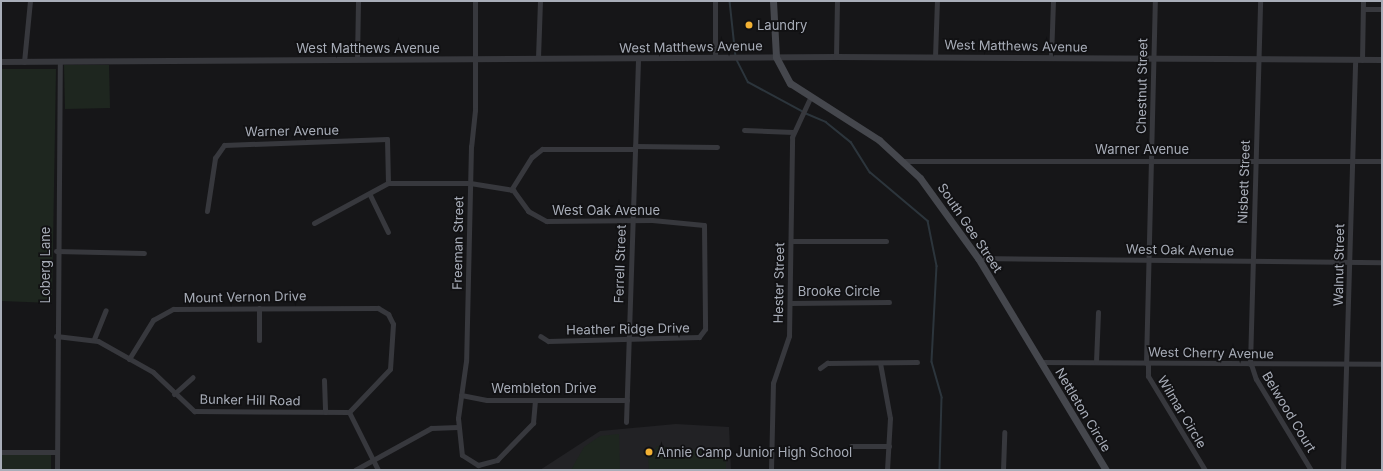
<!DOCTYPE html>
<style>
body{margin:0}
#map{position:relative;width:1383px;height:471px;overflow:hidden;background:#161618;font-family:Inter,sans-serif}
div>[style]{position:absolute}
.built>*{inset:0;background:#222225}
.green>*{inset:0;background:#1e261f}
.stream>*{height:1.5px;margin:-0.75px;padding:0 0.75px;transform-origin:0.75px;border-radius:0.75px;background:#2c353c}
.minor>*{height:5px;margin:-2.5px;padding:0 2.5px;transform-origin:2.5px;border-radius:2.5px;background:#37383d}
.tertiary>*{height:6px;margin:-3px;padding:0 3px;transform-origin:3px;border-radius:3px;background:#37383d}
.secondary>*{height:7px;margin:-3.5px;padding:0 3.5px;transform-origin:3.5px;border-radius:3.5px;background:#45474d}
.dots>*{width:11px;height:11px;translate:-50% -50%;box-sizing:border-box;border:2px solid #111113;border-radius:50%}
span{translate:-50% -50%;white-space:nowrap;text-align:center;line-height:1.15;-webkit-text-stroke:3.5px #111113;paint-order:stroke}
.poi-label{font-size:13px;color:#a8adb8}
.left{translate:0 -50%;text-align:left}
.street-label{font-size:13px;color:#a8adb8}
.frame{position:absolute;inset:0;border:2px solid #a8adb8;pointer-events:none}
</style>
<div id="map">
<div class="built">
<i style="clip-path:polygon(676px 424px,729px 427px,731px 470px,540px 470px,600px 431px)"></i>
</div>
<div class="green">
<i style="clip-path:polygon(64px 65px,109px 65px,110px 108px,65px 109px)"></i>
<i style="clip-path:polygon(1px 69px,56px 69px,52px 303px,1px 301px)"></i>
<i style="clip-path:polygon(619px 434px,620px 470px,571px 470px,584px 447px,600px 436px)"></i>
<i style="clip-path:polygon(657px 446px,726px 453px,726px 470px,649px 470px,648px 457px)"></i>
<i style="clip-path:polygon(1px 454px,51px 454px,51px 470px,1px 470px)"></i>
</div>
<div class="stream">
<i style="left:730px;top:1px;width:56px;rotate:83.9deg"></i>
<i style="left:737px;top:60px;width:25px;rotate:63deg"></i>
<i style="left:748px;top:82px;width:61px;rotate:28.2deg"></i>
<i style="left:805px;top:113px;width:23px;rotate:23deg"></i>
<i style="left:826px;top:122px;width:32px;rotate:39deg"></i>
<i style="left:851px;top:142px;width:36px;rotate:58deg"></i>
<i style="left:870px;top:172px;width:76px;rotate:40.2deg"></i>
<i style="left:928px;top:221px;width:46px;rotate:78.7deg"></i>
<i style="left:937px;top:266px;width:96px;rotate:93deg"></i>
<i style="left:932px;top:362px;width:37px;rotate:74deg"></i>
<i style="left:942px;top:398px;width:72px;rotate:91.6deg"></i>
</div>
<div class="minor">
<i style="left:475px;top:1px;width:109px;rotate:90deg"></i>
<i style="left:475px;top:110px;width:36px;rotate:96deg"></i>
<i style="left:471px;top:146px;width:215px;rotate:91.3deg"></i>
<i style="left:466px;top:361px;width:58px;rotate:98deg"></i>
<i style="left:458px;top:418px;width:37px;rotate:84deg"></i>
<i style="left:462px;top:455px;width:19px;rotate:32deg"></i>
<i style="left:478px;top:465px;width:20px;rotate:-15deg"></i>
<i style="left:497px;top:460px;width:52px;rotate:-45.8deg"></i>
<i style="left:533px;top:423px;width:23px;rotate:-85deg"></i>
<i style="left:715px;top:1px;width:56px;rotate:90deg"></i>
<i style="left:1363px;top:9px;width:19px"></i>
<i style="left:836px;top:57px;width:56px;rotate:-89deg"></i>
<i style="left:935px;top:57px;width:56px;rotate:-88deg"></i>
<i style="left:538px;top:58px;width:57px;rotate:-88deg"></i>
<i style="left:1051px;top:58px;width:57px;rotate:-88deg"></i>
<i style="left:357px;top:59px;width:58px;rotate:-89deg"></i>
<i style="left:1362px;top:60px;width:59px;rotate:-89deg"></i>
<i style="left:24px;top:62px;width:61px;rotate:-84.4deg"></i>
<i style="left:744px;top:130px;width:49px;rotate:2.3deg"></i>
<i style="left:635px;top:146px;width:82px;rotate:0.7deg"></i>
<i style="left:903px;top:161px;width:479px"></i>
<i style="left:511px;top:190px;width:39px;rotate:-58deg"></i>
<i style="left:532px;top:157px;width:13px;rotate:-39deg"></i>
<i style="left:542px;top:149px;width:93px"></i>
<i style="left:370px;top:195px;width:41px;rotate:64.1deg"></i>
<i style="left:207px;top:211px;width:54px;rotate:-81.4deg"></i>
<i style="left:215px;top:158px;width:16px;rotate:-55deg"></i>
<i style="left:224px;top:145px;width:163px;rotate:-2.1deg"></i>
<i style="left:387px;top:139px;width:44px;rotate:88.7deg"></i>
<i style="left:314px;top:223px;width:84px;rotate:-28.4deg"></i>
<i style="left:388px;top:183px;width:82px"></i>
<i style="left:470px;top:183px;width:44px;rotate:9.2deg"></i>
<i style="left:513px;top:190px;width:26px;rotate:54deg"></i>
<i style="left:528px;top:211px;width:21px;rotate:29deg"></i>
<i style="left:546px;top:221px;width:106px;rotate:-0.5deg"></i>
<i style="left:652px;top:220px;width:52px;rotate:5.5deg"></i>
<i style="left:704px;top:225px;width:104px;rotate:89.4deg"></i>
<i style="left:705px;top:329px;width:10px;rotate:127deg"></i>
<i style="left:699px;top:337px;width:151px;rotate:178.5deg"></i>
<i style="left:548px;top:341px;width:9px;rotate:-148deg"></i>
<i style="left:791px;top:241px;width:95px"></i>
<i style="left:56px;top:251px;width:88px;rotate:1.3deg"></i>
<i style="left:978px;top:258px;width:404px;rotate:0.6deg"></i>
<i style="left:790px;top:303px;width:99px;rotate:-0.6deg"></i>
<i style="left:259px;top:308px;width:32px;rotate:90deg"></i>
<i style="left:56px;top:336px;width:42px;rotate:6.8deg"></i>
<i style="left:98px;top:341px;width:63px;rotate:29.4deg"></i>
<i style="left:153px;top:372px;width:57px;rotate:43.6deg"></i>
<i style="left:194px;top:411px;width:155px;rotate:0.4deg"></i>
<i style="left:94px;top:339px;width:31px;rotate:-68deg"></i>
<i style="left:129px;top:359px;width:46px;rotate:-58.4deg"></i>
<i style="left:153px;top:320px;width:23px;rotate:-29deg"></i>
<i style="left:173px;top:309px;width:205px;rotate:-0.3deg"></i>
<i style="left:378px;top:308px;width:12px;rotate:31deg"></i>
<i style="left:388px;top:314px;width:11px;rotate:63deg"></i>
<i style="left:393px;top:324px;width:45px;rotate:93.8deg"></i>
<i style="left:390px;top:369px;width:59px;rotate:133.6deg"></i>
<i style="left:1040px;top:362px;width:342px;rotate:0.3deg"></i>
<i style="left:1096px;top:362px;width:50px;rotate:-87.7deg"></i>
<i style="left:880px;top:363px;width:56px;rotate:79.7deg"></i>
<i style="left:890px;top:418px;width:52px;rotate:93.3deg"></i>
<i style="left:1146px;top:363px;width:362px;rotate:-88.6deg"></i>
<i style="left:1148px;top:363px;width:13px;rotate:90deg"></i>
<i style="left:1148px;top:376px;width:110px;rotate:58.8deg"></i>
<i style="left:1250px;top:364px;width:363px;rotate:-88.4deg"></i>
<i style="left:1251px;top:364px;width:16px;rotate:72deg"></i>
<i style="left:1256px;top:379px;width:106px;rotate:58.9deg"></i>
<i style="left:820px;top:368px;width:9px;rotate:-36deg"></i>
<i style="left:827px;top:363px;width:90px;rotate:-0.6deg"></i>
<i style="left:324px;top:380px;width:32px;rotate:88deg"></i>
<i style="left:174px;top:394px;width:25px;rotate:-42deg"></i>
<i style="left:461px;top:395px;width:26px;rotate:11deg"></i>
<i style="left:487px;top:400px;width:140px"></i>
<i style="left:349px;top:412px;width:65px;rotate:63.4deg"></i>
<i style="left:626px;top:422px;width:364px;rotate:-88.1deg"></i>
<i style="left:851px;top:446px;width:38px"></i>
<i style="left:1px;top:452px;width:56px"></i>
<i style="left:57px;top:470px;width:409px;rotate:-89.6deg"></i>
<i style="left:355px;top:470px;width:87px;rotate:-28.9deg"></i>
<i style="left:431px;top:428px;width:27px;rotate:-2deg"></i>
<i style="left:771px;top:470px;width:87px;rotate:-88.7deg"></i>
<i style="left:773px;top:383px;width:50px;rotate:-71.2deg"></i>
<i style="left:789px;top:336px;width:199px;rotate:-89.1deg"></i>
<i style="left:792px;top:137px;width:43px;rotate:-65.2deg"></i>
<i style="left:1003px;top:470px;width:38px;rotate:-88deg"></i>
<i style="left:1343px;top:470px;width:410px;rotate:-88.3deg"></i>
</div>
<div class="tertiary">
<i style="left:1px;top:62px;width:835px;rotate:-0.34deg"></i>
<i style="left:836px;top:57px;width:546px;rotate:0.31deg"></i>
</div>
<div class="secondary">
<i style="left:773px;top:1px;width:56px;rotate:86.9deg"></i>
<i style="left:776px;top:57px;width:30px;rotate:62deg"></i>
<i style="left:790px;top:83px;width:106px;rotate:32.6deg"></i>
<i style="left:879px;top:140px;width:56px;rotate:42.8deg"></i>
<i style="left:920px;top:178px;width:99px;rotate:54.1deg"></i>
<i style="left:978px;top:258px;width:248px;rotate:58.9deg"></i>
</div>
<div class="dots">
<i style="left:749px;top:25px;background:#f2b134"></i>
<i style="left:649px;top:452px;background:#f2b134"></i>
</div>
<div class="poi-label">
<span class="left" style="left:757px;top:25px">Laundry</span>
<span class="left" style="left:657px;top:452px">Annie Camp Junior High School</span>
</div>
<div class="street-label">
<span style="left:1016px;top:46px;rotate:1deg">West Matthews Avenue</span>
<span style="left:691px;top:47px;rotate:-1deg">West Matthews Avenue</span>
<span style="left:368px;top:48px">West Matthews Avenue</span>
<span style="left:1142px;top:86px;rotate:-89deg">Chestnut Street</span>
<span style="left:292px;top:131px;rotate:-1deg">Warner Avenue</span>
<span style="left:1142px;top:149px">Warner Avenue</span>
<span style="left:1244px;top:182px;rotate:-88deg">Nisbett Street</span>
<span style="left:606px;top:210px">West Oak Avenue</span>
<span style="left:970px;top:228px;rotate:56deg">South Gee Street</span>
<span style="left:458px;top:243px;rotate:-89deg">Freeman Street</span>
<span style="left:1180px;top:250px;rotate:1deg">West Oak Avenue</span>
<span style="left:620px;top:264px;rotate:-88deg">Ferrell Street</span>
<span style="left:45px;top:265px;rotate:-90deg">Loberg Lane</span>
<span style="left:1339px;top:265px;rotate:-89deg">Walnut Street</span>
<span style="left:779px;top:283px;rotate:-89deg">Hester Street</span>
<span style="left:839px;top:291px">Brooke Circle</span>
<span style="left:245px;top:297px;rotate:-1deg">Mount Vernon Drive</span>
<span style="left:628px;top:329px;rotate:-1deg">Heather Ridge Drive</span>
<span style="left:1211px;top:353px;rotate:1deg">West Cherry Avenue</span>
<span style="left:544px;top:388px">Wembleton Drive</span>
<span style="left:250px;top:400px;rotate:1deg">Bunker Hill Road</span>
<span style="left:1083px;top:410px;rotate:59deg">Nettleton Circle</span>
<span style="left:1182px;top:412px;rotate:59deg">Wilmar Circle</span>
<span style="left:1289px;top:412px;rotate:59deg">Belwood Court</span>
</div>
<div class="frame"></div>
</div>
